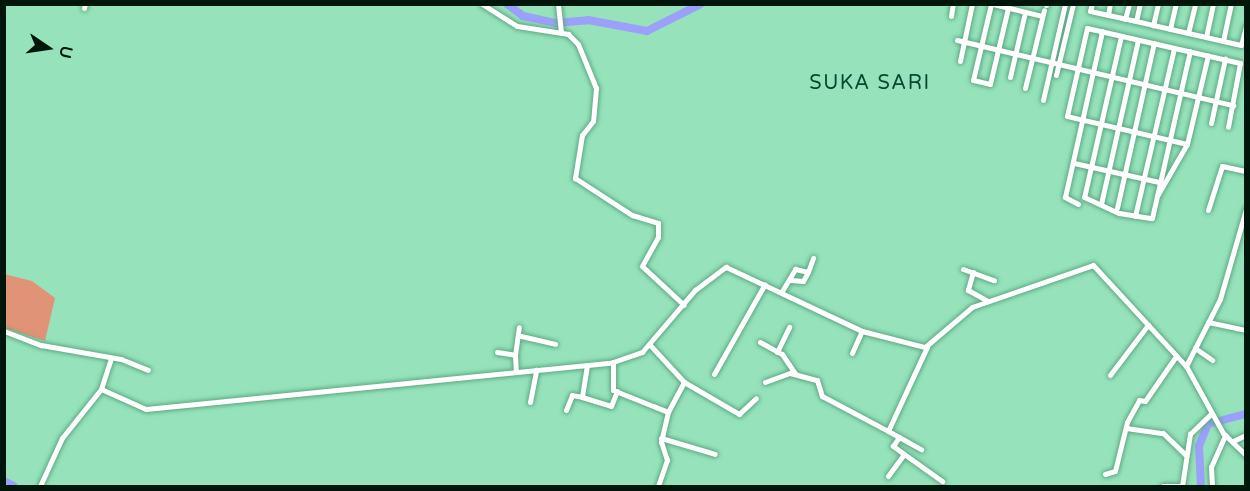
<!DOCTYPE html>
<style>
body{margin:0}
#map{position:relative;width:1250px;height:491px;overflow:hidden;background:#96e3bb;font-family:"Varela Round",sans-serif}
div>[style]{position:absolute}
.green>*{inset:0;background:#e09376}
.river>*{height:8px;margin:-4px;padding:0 4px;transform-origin:4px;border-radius:4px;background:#9ba0fa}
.roads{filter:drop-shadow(0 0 2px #5da983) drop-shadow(0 0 2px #5da983)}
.minor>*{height:5px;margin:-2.5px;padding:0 2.5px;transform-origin:2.5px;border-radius:2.5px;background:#fff}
span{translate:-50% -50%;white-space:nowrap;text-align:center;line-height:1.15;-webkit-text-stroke:5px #96e3bb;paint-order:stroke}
.quarter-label{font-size:20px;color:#07492f;letter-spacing:1.5px}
.frame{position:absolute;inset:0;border:6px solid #01160b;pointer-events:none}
.north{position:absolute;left:18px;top:18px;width:60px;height:60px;-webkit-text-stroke:4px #96e3bb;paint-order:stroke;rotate:103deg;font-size:16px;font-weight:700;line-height:24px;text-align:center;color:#01160b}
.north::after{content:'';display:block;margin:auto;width:21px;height:27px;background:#01160b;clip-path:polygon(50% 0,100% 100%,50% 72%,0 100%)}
</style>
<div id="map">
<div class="green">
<i style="clip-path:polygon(4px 274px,32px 281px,55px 298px,45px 341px,5px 328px)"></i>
</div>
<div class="river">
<i style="left:507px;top:4px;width:20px;rotate:37deg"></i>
<i style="left:523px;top:16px;width:34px;rotate:12deg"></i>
<i style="left:556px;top:23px;width:32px;rotate:-5deg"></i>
<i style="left:588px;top:20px;width:60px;rotate:10.6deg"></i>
<i style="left:647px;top:31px;width:60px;rotate:-26.6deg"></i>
<i style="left:4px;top:481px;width:11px;rotate:27deg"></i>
<i style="left:1201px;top:486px;width:40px;rotate:-92.9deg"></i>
<i style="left:1199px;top:446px;width:24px;rotate:-68deg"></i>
<i style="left:1208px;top:424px;width:39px;rotate:-15deg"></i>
</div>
<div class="roads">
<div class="minor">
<i style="left:482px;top:4px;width:41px;rotate:32.2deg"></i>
<i style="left:517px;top:26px;width:52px;rotate:8.9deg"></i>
<i style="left:568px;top:34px;width:14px;rotate:45deg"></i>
<i style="left:578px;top:44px;width:48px;rotate:67.8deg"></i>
<i style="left:596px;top:88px;width:33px;rotate:95deg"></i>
<i style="left:593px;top:121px;width:18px;rotate:128deg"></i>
<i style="left:582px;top:135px;width:44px;rotate:99.2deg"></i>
<i style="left:575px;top:178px;width:68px;rotate:33deg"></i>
<i style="left:632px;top:215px;width:27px;rotate:17deg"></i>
<i style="left:658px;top:223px;width:14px;rotate:90deg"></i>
<i style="left:658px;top:237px;width:33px;rotate:119deg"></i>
<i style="left:642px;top:266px;width:57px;rotate:42.9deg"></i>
<i style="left:558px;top:4px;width:29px;rotate:84deg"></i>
<i style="left:991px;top:4px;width:78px;rotate:103.3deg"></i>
<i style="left:973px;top:80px;width:17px;rotate:13deg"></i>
<i style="left:990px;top:84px;width:78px;rotate:-76.7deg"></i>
<i style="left:993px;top:4px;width:50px;rotate:13.8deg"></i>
<i style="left:1092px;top:4px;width:7px;rotate:106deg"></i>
<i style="left:1090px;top:11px;width:47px;rotate:12.3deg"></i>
<i style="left:1136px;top:21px;width:17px;rotate:-77deg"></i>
<i style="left:1158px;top:4px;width:22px;rotate:103deg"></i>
<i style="left:1153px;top:25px;width:90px;rotate:12.8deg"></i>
<i style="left:1241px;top:45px;width:20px;rotate:-75deg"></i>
<i style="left:1046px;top:5px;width:1px;rotate:-90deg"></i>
<i style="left:84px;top:8px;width:4px;rotate:-76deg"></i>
<i style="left:1108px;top:15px;width:11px;rotate:-80deg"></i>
<i style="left:951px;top:16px;width:12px;rotate:-81deg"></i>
<i style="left:1125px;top:19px;width:16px;rotate:-75deg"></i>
<i style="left:1136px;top:21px;width:17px;rotate:13deg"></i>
<i style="left:1170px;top:29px;width:26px;rotate:-77deg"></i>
<i style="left:1188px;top:33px;width:30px;rotate:-76deg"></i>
<i style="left:1121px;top:36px;width:165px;rotate:102.9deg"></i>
<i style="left:1084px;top:197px;width:38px;rotate:25deg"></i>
<i style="left:1119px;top:213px;width:33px;rotate:9deg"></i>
<i style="left:1152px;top:218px;width:171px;rotate:-77.2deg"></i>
<i style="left:1206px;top:37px;width:34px;rotate:-78deg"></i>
<i style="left:957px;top:40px;width:284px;rotate:13.3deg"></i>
<i style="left:1223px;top:41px;width:38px;rotate:-78deg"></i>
<i style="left:960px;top:61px;width:58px;rotate:-78.1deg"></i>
<i style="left:1056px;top:75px;width:73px;rotate:-76.5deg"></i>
<i style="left:1010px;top:77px;width:67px;rotate:-77deg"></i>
<i style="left:1025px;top:88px;width:80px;rotate:-76.3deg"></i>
<i style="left:1043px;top:100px;width:98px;rotate:-77.1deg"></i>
<i style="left:1211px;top:123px;width:66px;rotate:-77.7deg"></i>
<i style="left:1187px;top:144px;width:123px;rotate:-166.9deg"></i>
<i style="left:1067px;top:116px;width:90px;rotate:-77.2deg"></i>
<i style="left:1087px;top:28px;width:157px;rotate:12.9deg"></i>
<i style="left:1240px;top:63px;width:65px;rotate:100.6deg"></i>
<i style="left:1074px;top:163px;width:87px;rotate:12.6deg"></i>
<i style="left:1157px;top:196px;width:60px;rotate:-60deg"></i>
<i style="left:1187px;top:144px;width:91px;rotate:-76.7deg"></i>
<i style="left:1078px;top:204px;width:15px;rotate:-152deg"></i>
<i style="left:1065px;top:197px;width:170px;rotate:-77.4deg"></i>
<i style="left:1101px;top:204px;width:168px;rotate:-77.3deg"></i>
<i style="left:1117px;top:208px;width:169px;rotate:-77.4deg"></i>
<i style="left:1208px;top:210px;width:46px;rotate:-72.3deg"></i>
<i style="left:1222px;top:166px;width:25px;rotate:12deg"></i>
<i style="left:1135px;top:216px;width:172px;rotate:-76.9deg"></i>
<i style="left:963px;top:269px;width:33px;rotate:20deg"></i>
<i style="left:973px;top:272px;width:19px;rotate:106deg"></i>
<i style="left:968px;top:290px;width:23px;rotate:29deg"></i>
<i style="left:791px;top:280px;width:12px;rotate:5deg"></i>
<i style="left:803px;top:281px;width:10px;rotate:-61deg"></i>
<i style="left:782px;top:291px;width:26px;rotate:-59deg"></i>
<i style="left:795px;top:269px;width:13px;rotate:13deg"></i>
<i style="left:808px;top:272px;width:15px;rotate:-70deg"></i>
<i style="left:1208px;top:322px;width:39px;rotate:12deg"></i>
<i style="left:4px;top:331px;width:40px;rotate:21deg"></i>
<i style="left:41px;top:345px;width:81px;rotate:9.9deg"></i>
<i style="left:121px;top:359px;width:29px;rotate:22deg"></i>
<i style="left:521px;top:336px;width:35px;rotate:13deg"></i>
<i style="left:760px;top:342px;width:25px;rotate:29deg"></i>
<i style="left:782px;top:354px;width:23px;rotate:56deg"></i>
<i style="left:650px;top:345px;width:50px;rotate:47.4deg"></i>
<i style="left:684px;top:382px;width:64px;rotate:30.2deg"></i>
<i style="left:739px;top:414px;width:23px;rotate:-43deg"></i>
<i style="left:1195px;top:348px;width:21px;rotate:35deg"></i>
<i style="left:497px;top:352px;width:18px;rotate:9deg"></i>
<i style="left:515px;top:355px;width:17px;rotate:87deg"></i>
<i style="left:777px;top:352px;width:28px;rotate:-64deg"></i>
<i style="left:852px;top:353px;width:24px;rotate:-66deg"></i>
<i style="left:515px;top:355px;width:28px;rotate:-82deg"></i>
<i style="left:613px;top:362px;width:28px;rotate:90deg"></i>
<i style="left:613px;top:390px;width:59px;rotate:21.8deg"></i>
<i style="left:587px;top:365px;width:32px;rotate:99deg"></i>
<i style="left:582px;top:397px;width:30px;rotate:17deg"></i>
<i style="left:611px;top:406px;width:16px;rotate:-68deg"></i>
<i style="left:1186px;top:366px;width:75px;rotate:-63.1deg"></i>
<i style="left:1220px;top:299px;width:94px;rotate:-73.9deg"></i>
<i style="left:714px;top:374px;width:103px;rotate:-60.5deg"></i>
<i style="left:1110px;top:375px;width:63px;rotate:-52.8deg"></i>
<i style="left:765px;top:382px;width:27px;rotate:-20deg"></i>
<i style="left:790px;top:373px;width:28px;rotate:15deg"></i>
<i style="left:817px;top:380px;width:17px;rotate:73deg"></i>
<i style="left:822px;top:396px;width:75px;rotate:27.9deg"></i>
<i style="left:888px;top:431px;width:93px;rotate:-65.1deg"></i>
<i style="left:101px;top:389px;width:49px;rotate:24deg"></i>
<i style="left:146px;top:409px;width:469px;rotate:-5.7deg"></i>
<i style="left:613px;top:362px;width:31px;rotate:-19deg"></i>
<i style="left:642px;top:352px;width:82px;rotate:-49.5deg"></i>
<i style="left:695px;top:290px;width:39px;rotate:-37deg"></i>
<i style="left:726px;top:267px;width:150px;rotate:25.2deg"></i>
<i style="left:862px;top:331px;width:65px;rotate:14.3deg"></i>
<i style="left:925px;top:347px;width:62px;rotate:-40.4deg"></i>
<i style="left:972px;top:307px;width:128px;rotate:-19.1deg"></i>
<i style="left:1093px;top:265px;width:137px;rotate:47.4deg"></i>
<i style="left:1186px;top:366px;width:77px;rotate:61.1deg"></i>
<i style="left:1223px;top:433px;width:32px;rotate:44deg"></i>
<i style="left:530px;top:402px;width:33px;rotate:-79deg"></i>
<i style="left:566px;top:410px;width:16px;rotate:-68deg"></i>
<i style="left:572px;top:395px;width:10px;rotate:11deg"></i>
<i style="left:1126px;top:428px;width:37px;rotate:8deg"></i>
<i style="left:1163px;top:433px;width:30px;rotate:44deg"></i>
<i style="left:888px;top:431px;width:38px;rotate:29deg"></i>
<i style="left:661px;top:438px;width:56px;rotate:16.5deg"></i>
<i style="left:1233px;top:441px;width:14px;rotate:-25deg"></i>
<i style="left:904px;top:454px;width:47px;rotate:35.4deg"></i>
<i style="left:1105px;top:474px;width:10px;rotate:-17deg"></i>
<i style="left:1115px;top:471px;width:50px;rotate:-76.2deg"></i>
<i style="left:1127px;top:422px;width:25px;rotate:-61deg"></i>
<i style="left:1139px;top:400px;width:6px;rotate:9deg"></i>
<i style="left:1145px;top:401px;width:55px;rotate:-55.4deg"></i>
<i style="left:888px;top:476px;width:27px;rotate:-54deg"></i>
<i style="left:904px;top:454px;width:14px;rotate:-144deg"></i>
<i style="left:893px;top:446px;width:11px;rotate:-56deg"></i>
<i style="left:40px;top:486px;width:53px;rotate:-65.4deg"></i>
<i style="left:62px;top:438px;width:63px;rotate:-51.5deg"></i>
<i style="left:101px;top:389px;width:32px;rotate:-72deg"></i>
<i style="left:658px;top:486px;width:28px;rotate:-71deg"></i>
<i style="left:667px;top:460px;width:19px;rotate:-108deg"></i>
<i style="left:661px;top:442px;width:31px;rotate:-77deg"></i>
<i style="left:668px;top:412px;width:34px;rotate:-62deg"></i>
<i style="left:1163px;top:486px;width:18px"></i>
<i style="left:1182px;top:486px;width:53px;rotate:-81.3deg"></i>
<i style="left:1190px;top:434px;width:30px;rotate:-44deg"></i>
<i style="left:1212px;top:486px;width:19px;rotate:-93deg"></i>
<i style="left:1211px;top:467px;width:35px;rotate:-66deg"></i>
</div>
</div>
<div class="quarter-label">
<span style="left:870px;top:83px">SUKA SARI</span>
</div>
<div class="frame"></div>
<div class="north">U</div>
</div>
